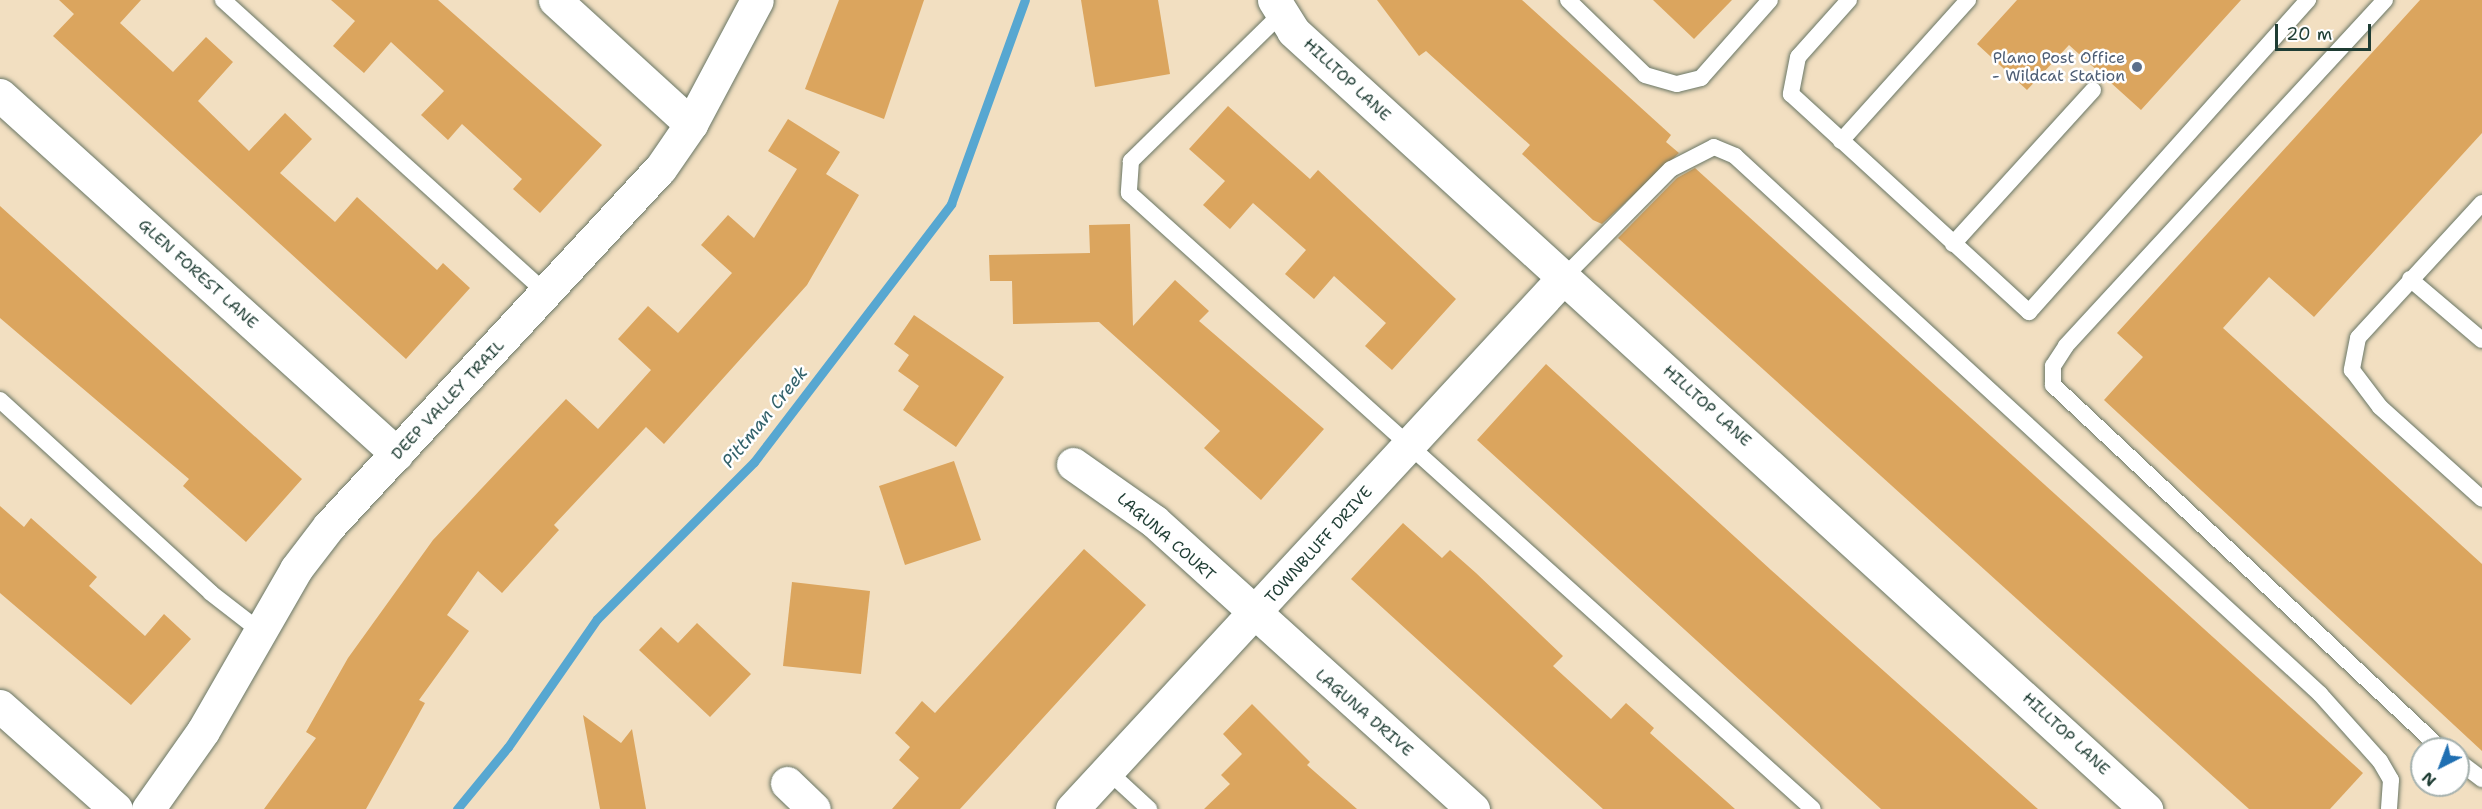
<!DOCTYPE html>
<style>
body{margin:0}
#map{position:relative;width:2482px;height:809px;overflow:hidden;background:#f2dfc1;font-family:"Shantell Sans",sans-serif}
div>[style]{position:absolute}
.stream>*{height:9px;margin:-4.5px;padding:0 4.5px;transform-origin:4.5px;border-radius:4.5px;background:#57a7d1}
.building>*{inset:0;background:#dba55e}
.roads{filter:drop-shadow(0 0 2px #697665) drop-shadow(0 0 2px #697665)}
.lane>*{height:16px;margin:-8px;padding:0 8px;transform-origin:8px;border-radius:8px;background:#fff}
.street>*{height:33px;margin:-16.5px;padding:0 16.5px;transform-origin:16.5px;border-radius:16.5px;background:#fff}
.dots>*{width:16px;height:16px;translate:-50% -50%;box-sizing:border-box;border:3px solid #fff;border-radius:50%}
span{translate:-50% -50%;white-space:nowrap;text-align:center;line-height:1.15;-webkit-text-stroke:5px #fff;paint-order:stroke}
.service-label{font-size:16px;color:#4e5e75}
.right{translate:-100% -50%;text-align:right}
.street-label{font-size:16px;color:#1f3d34}
.water-label{font-size:18px;color:#33626b;font-style:italic}
.north{position:absolute;left:2410px;top:737px;width:60px;height:60px;box-sizing:border-box;background:#fff;border:2px solid #a5b1ae;border-radius:50%;rotate:222deg;font-size:16px;font-weight:700;line-height:24px;text-align:center;color:#1f3d34}
.north::after{content:'';display:block;margin:auto;width:21px;height:27px;background:#1f6fb2;clip-path:polygon(50% 0,100% 100%,50% 72%,0 100%)}
.scale{position:absolute;left:2275px;top:24px;width:96px;height:27px;box-sizing:border-box;border:3px solid #1f3d34;border-top:0;padding-left:8px;font-size:18px;line-height:21px;white-space:nowrap;color:#1f3d34;-webkit-text-stroke:4px #fff;paint-order:stroke}
</style>
<div id="map">
<div class="stream">
<i style="left:457px;top:809px;width:80px;rotate:-50.6deg"></i>
<i style="left:508px;top:747px;width:156px;rotate:-55.2deg"></i>
<i style="left:597px;top:619px;width:222px;rotate:-45deg"></i>
<i style="left:754px;top:462px;width:325px;rotate:-52.6deg"></i>
<i style="left:951px;top:204px;width:217px;rotate:-70.1deg"></i>
</div>
<div class="building">
<i style="clip-path:polygon(59px 0,141px 0,120px 23px,173px 72px,206px 37px,233px 62px,198px 101px,249px 151px,285px 113px,312px 139px,280px 173px,335px 222px,357px 197px,437px 270px,443px 263px,470px 288px,406px 359px,53px 36px,74px 14px)"></i>
<i style="clip-path:polygon(331px 0,438px 0,602px 145px,540px 213px,513px 189px,522px 179px,462px 124px,448px 140px,421px 115px,444px 91px,391px 42px,364px 73px,333px 46px,355px 21px)"></i>
<i style="clip-path:polygon(839px 0,924px 0,884px 119px,805px 89px)"></i>
<i style="clip-path:polygon(1081px 0,1158px 0,1170px 74px,1095px 87px)"></i>
<i style="clip-path:polygon(1377px 0,1522px 0,1671px 135px,1666px 142px,1679px 153px,1602px 224px,1593px 220px,1522px 154px,1530px 145px,1426px 51px,1419px 56px)"></i>
<i style="clip-path:polygon(1653px 0,1732px 0,1694px 39px)"></i>
<i style="clip-path:polygon(2017px 0,2241px 0,2141px 110px,2069px 45px,2027px 90px,1977px 44px)"></i>
<i style="clip-path:polygon(2420px 0,2482px 0,2482px 133px,2314px 317px,2269px 277px,2223px 328px,2482px 564px,2482px 751px,2104px 400px,2143px 357px,2117px 333px)"></i>
<i style="clip-path:polygon(1228px 106px,1310px 179px,1318px 170px,1456px 299px,1392px 370px,1365px 346px,1386px 323px,1334px 276px,1314px 299px,1285px 274px,1306px 250px,1253px 203px,1230px 229px,1203px 205px,1225px 181px,1189px 149px)"></i>
<i style="clip-path:polygon(788px 119px,840px 152px,826px 174px,859px 195px,807px 285px,664px 444px,646px 427px,554px 525px,559px 530px,502px 593px,478px 571px,447px 615px,469px 631px,419px 700px,425px 703px,366px 809px,264px 809px,316px 738px,306px 732px,348px 658px,433px 540px,566px 399px,598px 429px,651px 370px,618px 339px,648px 306px,678px 333px,732px 273px,701px 245px,728px 215px,754px 238px,797px 169px,768px 151px)"></i>
<i style="clip-path:polygon(1695px 168px,2363px 773px,2330px 809px,2249px 809px,1618px 238px,1677px 178px)"></i>
<i style="clip-path:polygon(0 206px,302px 479px,246px 542px,183px 486px,189px 479px,0 318px)"></i>
<i style="clip-path:polygon(1130px 224px,1133px 326px,1175px 280px,1209px 311px,1199px 321px,1324px 429px,1261px 500px,1204px 448px,1220px 431px,1099px 322px,1013px 324px,1012px 281px,990px 281px,989px 255px,1090px 253px,1089px 225px)"></i>
<i style="clip-path:polygon(914px 315px,1004px 377px,956px 447px,903px 410px,919px 386px,898px 371px,909px 355px,894px 344px)"></i>
<i style="clip-path:polygon(1546px 364px,1771px 570px,2038px 809px,1881px 809px,1836px 768px,1477px 440px)"></i>
<i style="clip-path:polygon(954px 461px,981px 540px,905px 565px,879px 486px)"></i>
<i style="clip-path:polygon(0 506px,24px 527px,31px 518px,97px 577px,89px 586px,145px 636px,164px 614px,191px 639px,131px 705px,0 593px)"></i>
<i style="clip-path:polygon(1403px 523px,1442px 558px,1450px 550px,1476px 573px,1563px 656px,1553px 666px,1611px 719px,1626px 703px,1654px 728px,1650px 733px,1735px 809px,1603px 809px,1351px 579px)"></i>
<i style="clip-path:polygon(1084px 549px,1146px 605px,960px 809px,892px 809px,919px 778px,899px 760px,910px 747px,895px 733px,922px 701px,935px 713px)"></i>
<i style="clip-path:polygon(792px 582px,870px 591px,861px 674px,783px 666px)"></i>
<i style="clip-path:polygon(697px 623px,751px 674px,710px 717px,639px 650px,661px 627px,678px 643px)"></i>
<i style="clip-path:polygon(1252px 704px,1310px 762px,1307px 765px,1357px 809px,1204px 809px,1230px 784px,1221px 775px,1242px 754px,1223px 734px)"></i>
<i style="clip-path:polygon(583px 715px,621px 743px,632px 729px,646px 809px,600px 809px)"></i>
</div>
<div class="roads">
<div class="lane">
<i style="left:223px;top:0;width:438px;rotate:42.2deg"></i>
<i style="left:1568px;top:0;width:107px;rotate:44.2deg"></i>
<i style="left:1645px;top:75px;width:33px;rotate:16deg"></i>
<i style="left:1677px;top:84px;width:25px;rotate:-14deg"></i>
<i style="left:1701px;top:78px;width:104px;rotate:-48.5deg"></i>
<i style="left:1849px;top:0;width:76px;rotate:131.8deg"></i>
<i style="left:1798px;top:57px;width:38px;rotate:101deg"></i>
<i style="left:1791px;top:94px;width:323px;rotate:42.5deg"></i>
<i style="left:2029px;top:312px;width:419px;rotate:-48.2deg"></i>
<i style="left:2385px;top:0;width:471px;rotate:132.7deg"></i>
<i style="left:2066px;top:346px;width:24px;rotate:123deg"></i>
<i style="left:2053px;top:366px;width:19px;rotate:90deg"></i>
<i style="left:2053px;top:385px;width:532px;rotate:43.17deg"></i>
<i style="left:1280px;top:15px;width:209px;rotate:135.6deg"></i>
<i style="left:1131px;top:161px;width:32px;rotate:94deg"></i>
<i style="left:1129px;top:193px;width:920px;rotate:42.01deg"></i>
<i style="left:1841px;top:141px;width:190px;rotate:-48deg"></i>
<i style="left:2482px;top:203px;width:183px;rotate:132.6deg"></i>
<i style="left:2358px;top:338px;width:33px;rotate:101deg"></i>
<i style="left:2352px;top:370px;width:46px;rotate:52.9deg"></i>
<i style="left:2380px;top:407px;width:137px;rotate:42deg"></i>
<i style="left:1953px;top:244px;width:208px;rotate:-47.7deg"></i>
<i style="left:1563px;top:278px;width:153px;rotate:-45.3deg"></i>
<i style="left:1671px;top:169px;width:48px;rotate:-27.1deg"></i>
<i style="left:1714px;top:147px;width:23px;rotate:23deg"></i>
<i style="left:1735px;top:156px;width:795px;rotate:42.6deg"></i>
<i style="left:2320px;top:694px;width:90px;rotate:48.2deg"></i>
<i style="left:2380px;top:761px;width:22px;rotate:60deg"></i>
<i style="left:2391px;top:780px;width:29px;rotate:94deg"></i>
<i style="left:2410px;top:279px;width:94px;rotate:40.3deg"></i>
<i style="left:0;top:400px;width:286px;rotate:42.4deg"></i>
<i style="left:211px;top:593px;width:62px;rotate:37.8deg"></i>
<i style="left:2458px;top:761px;width:30px;rotate:37deg"></i>
<i style="left:1108px;top:771px;width:56px;rotate:42.8deg"></i>
</div>
<div class="street">
<i style="left:555px;top:0;width:184px;rotate:42.4deg"></i>
<i style="left:1274px;top:0;width:36px;rotate:58deg"></i>
<i style="left:1293px;top:31px;width:1155px;rotate:42.37deg"></i>
<i style="left:0;top:95px;width:535px;rotate:42.12deg"></i>
<i style="left:1073px;top:464px;width:99px;rotate:35.1deg"></i>
<i style="left:1154px;top:521px;width:430px;rotate:42.1deg"></i>
<i style="left:0;top:706px;width:155px;rotate:41.6deg"></i>
<i style="left:787px;top:783px;width:37px;rotate:44deg"></i>
<i style="left:148px;top:809px;width:95px;rotate:-54.8deg"></i>
<i style="left:203px;top:731px;width:187px;rotate:-60.1deg"></i>
<i style="left:296px;top:569px;width:54px;rotate:-52.5deg"></i>
<i style="left:329px;top:526px;width:487px;rotate:-47.2deg"></i>
<i style="left:660px;top:169px;width:55px;rotate:-55.4deg"></i>
<i style="left:691px;top:124px;width:140px;rotate:-62deg"></i>
<i style="left:1072px;top:809px;width:723px;rotate:-47.24deg"></i>
</div>
</div>
<div class="dots">
<i style="left:2137px;top:67px;background:#5c6f8a"></i>
</div>
<div class="service-label">
<span class="right" style="left:2125px;top:67px">Plano Post Office<br>- Wildcat Station</span>
</div>
<div class="street-label">
<span style="left:1347px;top:80px;rotate:43deg">HILLTOP LANE</span>
<span style="left:198px;top:274px;rotate:42deg">GLEN FOREST LANE</span>
<span style="left:448px;top:400px;rotate:-47deg">DEEP VALLEY TRAIL</span>
<span style="left:1707px;top:406px;rotate:42deg">HILLTOP LANE</span>
<span style="left:1166px;top:537px;rotate:41deg">LAGUNA COURT</span>
<span style="left:1319px;top:545px;rotate:-48deg">TOWNBLUFF DRIVE</span>
<span style="left:1364px;top:713px;rotate:41deg">LAGUNA DRIVE</span>
<span style="left:2066px;top:734px;rotate:43deg">HILLTOP LANE</span>
</div>
<div class="water-label">
<span style="left:765px;top:417px;rotate:-51deg">Pittman Creek</span>
</div>
<div class="north">N</div>
<div class="scale">20 m</div>
</div>
